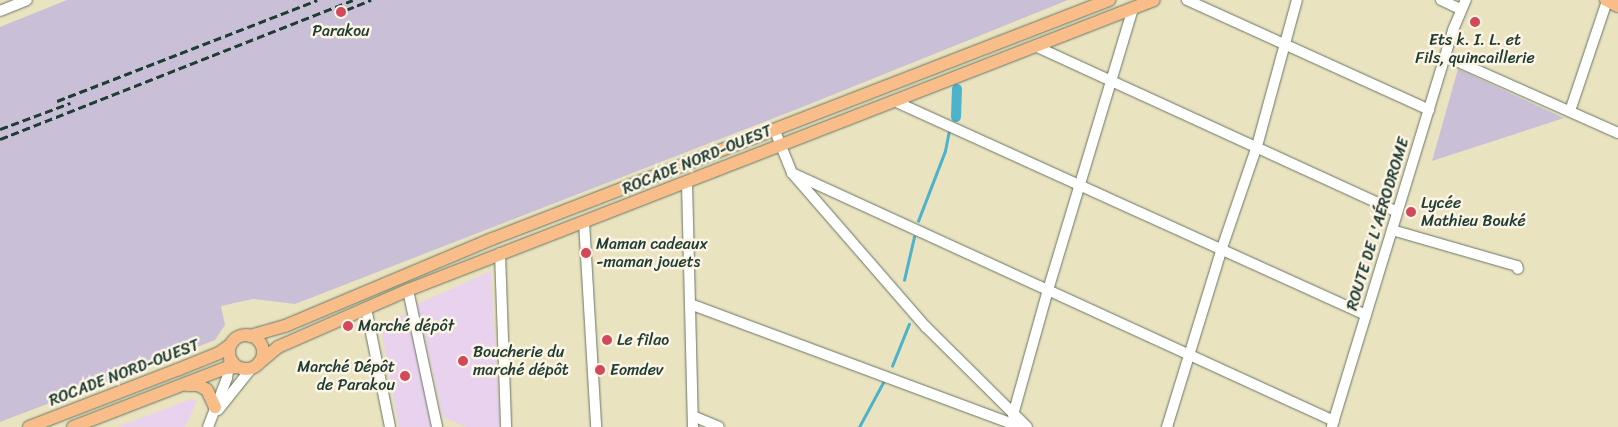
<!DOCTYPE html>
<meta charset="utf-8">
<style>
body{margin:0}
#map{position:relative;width:1618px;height:427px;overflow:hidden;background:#eae3c0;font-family:Sriracha,sans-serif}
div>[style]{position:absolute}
.built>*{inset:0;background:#e9d2ed}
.industrial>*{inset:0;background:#c9bfd7}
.stream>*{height:2.5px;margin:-1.25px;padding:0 1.25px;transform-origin:1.25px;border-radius:1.25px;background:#4db2cc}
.canal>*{height:10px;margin:-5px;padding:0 5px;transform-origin:5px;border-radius:5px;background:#4db2cc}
.roads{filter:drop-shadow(0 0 1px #667765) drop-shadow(0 0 1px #667765)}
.minor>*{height:10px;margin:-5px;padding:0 5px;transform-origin:5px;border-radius:5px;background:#fff}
.major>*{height:12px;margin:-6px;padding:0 6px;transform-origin:6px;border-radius:6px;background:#f8bd89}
.major>.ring{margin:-6px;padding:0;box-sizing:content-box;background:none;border:12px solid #f8bd89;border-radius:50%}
.rail>*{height:2.5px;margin-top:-1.25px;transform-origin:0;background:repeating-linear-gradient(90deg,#1f3d34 0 8px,transparent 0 12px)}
.dots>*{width:14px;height:14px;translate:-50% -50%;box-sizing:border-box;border:2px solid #fcf5e5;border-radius:50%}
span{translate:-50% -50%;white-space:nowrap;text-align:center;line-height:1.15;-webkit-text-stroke:5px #fcf5e5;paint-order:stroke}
.poi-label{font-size:16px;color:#1f3d34}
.left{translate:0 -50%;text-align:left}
.right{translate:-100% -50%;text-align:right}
.street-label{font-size:16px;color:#1f3d34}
</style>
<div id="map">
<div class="built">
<i style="clip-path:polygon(491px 271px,500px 427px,466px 427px,443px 417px,417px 304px)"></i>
<i style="clip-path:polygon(409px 313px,431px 427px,399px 427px,380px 324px)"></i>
<i style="clip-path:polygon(191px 399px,197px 401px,185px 427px,117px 427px)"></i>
</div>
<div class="industrial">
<i style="clip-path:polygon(67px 0,1068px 0,800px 108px,295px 304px,253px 299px,221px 306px,225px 325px,215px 340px,0 422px,0 27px)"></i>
<i style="clip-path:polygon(1458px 69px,1564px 118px,1432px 161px)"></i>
</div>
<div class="stream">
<i style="left:918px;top:221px;width:75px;rotate:-68.9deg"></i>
<i style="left:945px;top:151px;width:20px;rotate:-79deg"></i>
<i style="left:904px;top:280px;width:44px;rotate:-76.9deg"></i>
<i style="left:892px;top:366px;width:45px;rotate:-68deg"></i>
<i style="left:859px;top:427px;width:55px;rotate:-61.6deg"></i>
</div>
<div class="canal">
<i style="left:956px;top:117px;width:28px;rotate:-88deg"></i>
</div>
<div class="roads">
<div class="minor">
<i style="left:1187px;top:0;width:266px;rotate:24.4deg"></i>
<i style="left:1441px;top:0;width:17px;rotate:25deg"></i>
<i style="left:0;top:11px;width:29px;rotate:-22deg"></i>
<i style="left:1035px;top:46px;width:398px;rotate:24.6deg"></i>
<i style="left:1445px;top:56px;width:189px;rotate:24deg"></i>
<i style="left:894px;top:101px;width:518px;rotate:24.39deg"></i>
<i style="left:1570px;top:111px;width:116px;rotate:-71.4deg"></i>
<i style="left:775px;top:131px;width:45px;rotate:68deg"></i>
<i style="left:792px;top:173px;width:204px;rotate:49deg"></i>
<i style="left:926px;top:327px;width:142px;rotate:44.7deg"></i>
<i style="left:792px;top:173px;width:596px;rotate:24.59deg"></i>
<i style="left:687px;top:183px;width:244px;rotate:88.6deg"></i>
<i style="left:584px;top:222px;width:205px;rotate:86.6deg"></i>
<i style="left:1392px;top:230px;width:130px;rotate:16.1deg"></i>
<i style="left:1517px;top:266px;width:3px;rotate:72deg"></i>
<i style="left:500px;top:253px;width:174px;rotate:88deg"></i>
<i style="left:408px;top:290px;width:140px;rotate:78deg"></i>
<i style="left:690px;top:304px;width:352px;rotate:20.4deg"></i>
<i style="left:366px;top:308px;width:121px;rotate:78.6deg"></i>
<i style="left:218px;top:410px;width:53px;rotate:-51.2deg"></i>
<i style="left:1013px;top:415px;width:130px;rotate:-74.4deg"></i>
<i style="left:1048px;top:290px;width:295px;rotate:-73.2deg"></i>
<i style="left:693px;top:416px;width:28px;rotate:23deg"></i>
<i style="left:1332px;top:426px;width:414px;rotate:-73deg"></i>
<i style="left:1453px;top:30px;width:33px;rotate:-67deg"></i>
<i style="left:208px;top:427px;width:53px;rotate:-68.8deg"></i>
<i style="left:227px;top:378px;width:18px;rotate:-81deg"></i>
<i style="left:1167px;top:427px;width:187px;rotate:-72.9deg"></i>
<i style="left:1222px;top:248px;width:108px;rotate:-71.1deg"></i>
<i style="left:1257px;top:146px;width:151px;rotate:-74.7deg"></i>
</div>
<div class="major">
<i style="left:1606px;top:0;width:13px;rotate:27deg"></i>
<i class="ring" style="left:229px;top:335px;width:22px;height:22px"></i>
<i style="left:250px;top:336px;width:36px;rotate:-16deg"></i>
<i style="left:285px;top:326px;width:225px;rotate:-22.8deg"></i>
<i style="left:492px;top:239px;width:662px;rotate:-21.17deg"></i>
<i style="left:259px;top:363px;width:25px;rotate:-40deg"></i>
<i style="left:278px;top:347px;width:142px;rotate:-23.7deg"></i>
<i style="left:408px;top:290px;width:800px;rotate:-21.24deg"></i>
<i style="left:187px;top:385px;width:11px"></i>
<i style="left:198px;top:385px;width:10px;rotate:29deg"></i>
<i style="left:207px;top:390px;width:19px;rotate:65deg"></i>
<i style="left:29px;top:427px;width:159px;rotate:-21.1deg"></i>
<i style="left:177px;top:370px;width:45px;rotate:-22deg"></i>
<i style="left:219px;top:353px;width:14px;rotate:-36deg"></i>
<i style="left:73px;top:427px;width:164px;rotate:-21.1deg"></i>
<i style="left:226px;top:368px;width:11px;rotate:-5deg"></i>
</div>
</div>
<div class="rail">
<i style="left:346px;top:10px;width:27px;rotate:-22deg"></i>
<i style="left:57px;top:101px;width:279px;rotate:-21.2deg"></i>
<i style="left:0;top:129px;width:75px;rotate:-20.4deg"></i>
<i style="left:0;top:139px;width:379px;rotate:-21.5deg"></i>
</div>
<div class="dots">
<i style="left:341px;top:12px;background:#d1495b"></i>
<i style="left:1475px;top:22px;background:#d1495b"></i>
<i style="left:1411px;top:212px;background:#d1495b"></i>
<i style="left:586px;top:253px;background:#d1495b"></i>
<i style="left:348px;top:326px;background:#d1495b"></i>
<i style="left:607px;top:340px;background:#d1495b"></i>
<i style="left:463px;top:361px;background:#d1495b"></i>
<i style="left:600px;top:370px;background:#d1495b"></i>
<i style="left:405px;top:376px;background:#d1495b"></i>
</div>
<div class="poi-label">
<span style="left:341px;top:31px">Parakou</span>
<span style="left:1475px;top:49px">Ets k. I. L. et<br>Fils, quincaillerie</span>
<span class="left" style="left:1421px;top:212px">Lycée<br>Mathieu Bouké</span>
<span class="left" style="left:596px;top:253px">Maman cadeaux<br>-maman jouets</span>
<span class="left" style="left:358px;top:326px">Marché dépôt</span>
<span class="left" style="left:617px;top:340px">Le filao</span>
<span class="left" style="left:473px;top:361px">Boucherie du<br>marché dépôt</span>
<span class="right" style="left:395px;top:376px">Marché Dépôt<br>de Parakou</span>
<span class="left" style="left:610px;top:370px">Eomdev</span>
</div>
<div class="street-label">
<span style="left:697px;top:160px;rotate:-22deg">ROCADE NORD-OUEST</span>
<span style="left:1378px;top:224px;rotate:-73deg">ROUTE DE L'AÉRODROME</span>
<span style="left:124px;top:373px;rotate:-21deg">ROCADE NORD-OUEST</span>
</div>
</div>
